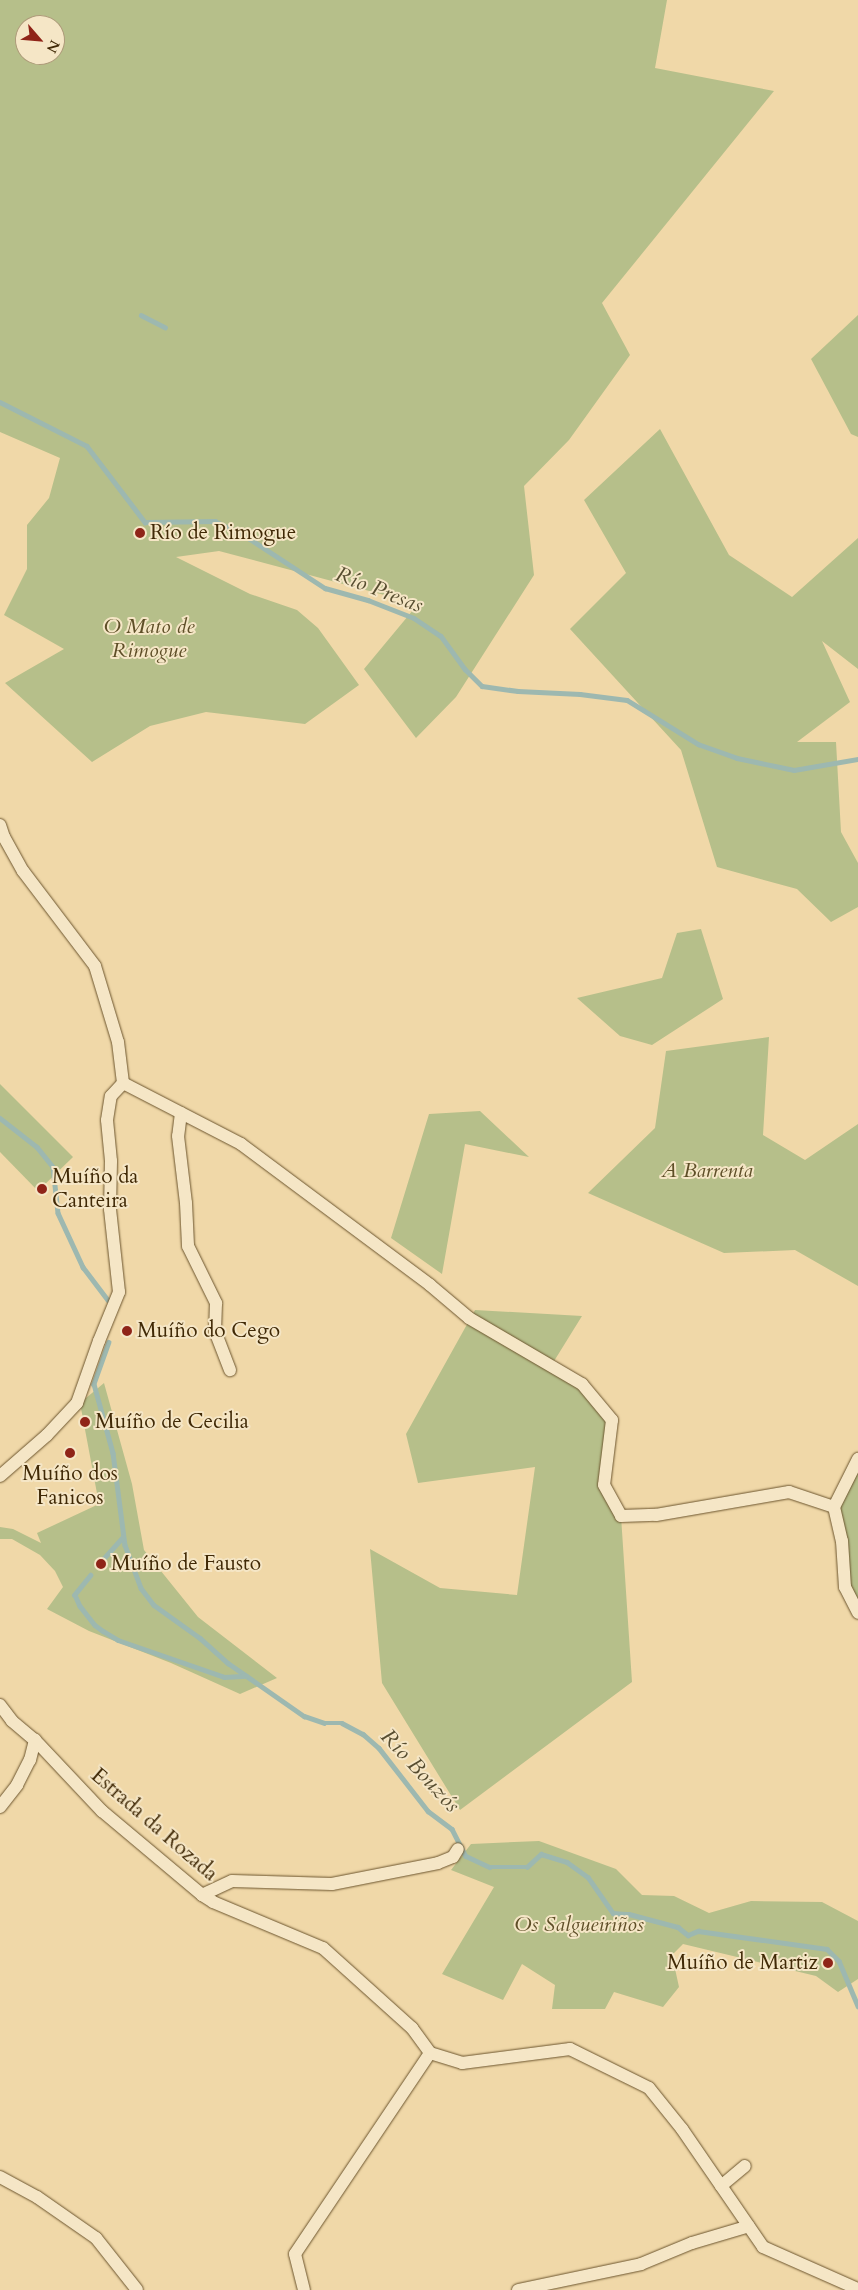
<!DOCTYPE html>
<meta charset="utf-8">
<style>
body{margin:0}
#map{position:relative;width:858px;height:2290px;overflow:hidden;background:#f0d8a8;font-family:Cardo,serif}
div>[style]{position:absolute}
.green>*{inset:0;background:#b6bf8a}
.stream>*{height:4.5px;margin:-2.25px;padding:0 2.25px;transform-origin:2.25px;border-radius:2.25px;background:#9db8b0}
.roads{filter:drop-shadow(0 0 1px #6c552e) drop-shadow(0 0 1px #6c552e)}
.minor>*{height:12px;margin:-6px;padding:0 6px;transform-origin:6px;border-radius:6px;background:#f5e6c6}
.dots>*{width:14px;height:14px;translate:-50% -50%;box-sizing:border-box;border:2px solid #f5e6c6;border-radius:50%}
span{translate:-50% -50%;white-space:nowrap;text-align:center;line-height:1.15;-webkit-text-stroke:4px #f5e6c6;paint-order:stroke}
.poi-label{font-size:21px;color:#402906}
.left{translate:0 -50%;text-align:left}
.right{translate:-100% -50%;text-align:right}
.park-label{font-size:21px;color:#5e4e27;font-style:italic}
.street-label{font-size:21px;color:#402906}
.water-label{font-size:22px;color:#574d30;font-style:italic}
.north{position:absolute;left:15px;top:15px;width:50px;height:50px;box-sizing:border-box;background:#f5e6c6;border:1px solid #ad9a79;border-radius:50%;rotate:117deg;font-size:14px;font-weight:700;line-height:20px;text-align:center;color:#402906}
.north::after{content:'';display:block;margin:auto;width:18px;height:22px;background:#8f2418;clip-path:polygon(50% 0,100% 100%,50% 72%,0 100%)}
</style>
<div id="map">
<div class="green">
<i style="clip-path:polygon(evenodd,0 0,667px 0,655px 68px,774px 91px,602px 303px,630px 355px,569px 440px,524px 486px,534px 575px,456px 697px,416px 738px,364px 669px,418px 604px,219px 551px,176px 557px,250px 594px,297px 610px,318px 628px,359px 685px,305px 724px,206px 712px,150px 726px,92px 762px,5px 683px,64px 649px,4px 615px,27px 569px,27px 525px,49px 498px,60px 458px,0 432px,0 0,25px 25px,55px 25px,55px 55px,25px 55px,25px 25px)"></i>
<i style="clip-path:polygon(858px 315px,858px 437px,851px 434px,811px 359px)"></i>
<i style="clip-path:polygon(660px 429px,729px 555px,792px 597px,858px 538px,858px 669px,822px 641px,850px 702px,797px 742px,836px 742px,841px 832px,858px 863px,858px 907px,831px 922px,797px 889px,717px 867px,681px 750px,570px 629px,626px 573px,584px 500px)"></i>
<i style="clip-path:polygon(701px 929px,723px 999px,652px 1045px,620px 1036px,577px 998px,662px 978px,677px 933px)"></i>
<i style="clip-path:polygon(769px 1037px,763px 1135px,805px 1160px,858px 1124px,858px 1286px,795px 1250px,724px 1253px,588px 1193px,655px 1128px,666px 1051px)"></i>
<i style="clip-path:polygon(0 1084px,73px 1157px,38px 1191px,0 1152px)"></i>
<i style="clip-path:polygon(480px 1111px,529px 1157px,465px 1144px,442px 1274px,391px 1238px,429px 1114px)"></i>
<i style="clip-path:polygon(475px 1310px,582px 1316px,551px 1366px,582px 1384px,612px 1420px,604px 1485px,621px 1516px,632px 1682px,460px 1810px,382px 1683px,370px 1549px,440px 1588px,517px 1595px,535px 1467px,418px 1483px,406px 1434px)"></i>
<i style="clip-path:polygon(104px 1383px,132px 1484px,144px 1550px,198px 1617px,277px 1678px,240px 1694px,171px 1663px,89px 1631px,47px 1609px,63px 1587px,55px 1571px,40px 1555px,12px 1539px,0 1539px,0 1527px,13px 1529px,41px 1543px,37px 1533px,99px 1504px,80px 1403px)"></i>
<i style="clip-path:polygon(858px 1459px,858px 1613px,845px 1587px,834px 1507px)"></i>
<i style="clip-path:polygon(539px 1841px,616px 1869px,642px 1895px,674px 1896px,709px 1913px,751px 1901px,822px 1902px,858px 1921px,858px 1979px,838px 1992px,816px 1976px,683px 1944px,672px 1955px,679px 1987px,663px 2007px,614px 1992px,605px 2009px,552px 2009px,555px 1985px,522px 1964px,503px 2000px,442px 1974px,494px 1887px,451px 1870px,471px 1844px)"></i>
</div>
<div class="stream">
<i style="left:141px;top:315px;width:27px;rotate:27deg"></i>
<i style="left:0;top:402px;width:97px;rotate:26.8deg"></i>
<i style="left:87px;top:446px;width:96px;rotate:52.7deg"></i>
<i style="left:145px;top:522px;width:70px;rotate:-0.8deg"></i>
<i style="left:215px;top:521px;width:39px;rotate:27deg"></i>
<i style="left:250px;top:539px;width:90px;rotate:33.2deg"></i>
<i style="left:325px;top:588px;width:45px;rotate:15.6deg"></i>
<i style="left:368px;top:600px;width:49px;rotate:21.4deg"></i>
<i style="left:414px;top:618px;width:32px;rotate:34deg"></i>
<i style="left:441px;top:636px;width:41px;rotate:54deg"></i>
<i style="left:465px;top:669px;width:24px;rotate:45deg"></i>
<i style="left:482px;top:686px;width:36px;rotate:8deg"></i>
<i style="left:518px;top:691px;width:62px;rotate:2.8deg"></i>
<i style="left:580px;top:694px;width:47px;rotate:7.3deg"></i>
<i style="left:627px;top:700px;width:84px;rotate:31.8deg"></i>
<i style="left:698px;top:744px;width:41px;rotate:19.7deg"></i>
<i style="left:737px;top:758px;width:58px;rotate:11.9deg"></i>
<i style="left:794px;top:770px;width:65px;rotate:-9.8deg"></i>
<i style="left:0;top:1118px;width:47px;rotate:38.1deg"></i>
<i style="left:37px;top:1147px;width:26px;rotate:51deg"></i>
<i style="left:53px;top:1167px;width:46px;rotate:83.8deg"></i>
<i style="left:58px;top:1213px;width:60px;rotate:65.2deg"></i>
<i style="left:83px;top:1267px;width:41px;rotate:52.9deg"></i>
<i style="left:109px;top:1342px;width:45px;rotate:109.7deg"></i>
<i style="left:94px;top:1384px;width:72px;rotate:74.6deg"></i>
<i style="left:113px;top:1453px;width:93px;rotate:82.6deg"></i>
<i style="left:125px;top:1545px;width:46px;rotate:69.6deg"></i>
<i style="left:141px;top:1588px;width:21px;rotate:53deg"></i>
<i style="left:154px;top:1605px;width:57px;rotate:35.7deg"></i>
<i style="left:200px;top:1638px;width:38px;rotate:42deg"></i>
<i style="left:228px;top:1663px;width:93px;rotate:34.9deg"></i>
<i style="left:304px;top:1716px;width:21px;rotate:19deg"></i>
<i style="left:324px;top:1723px;width:18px"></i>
<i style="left:342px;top:1723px;width:24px;rotate:28deg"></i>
<i style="left:363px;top:1734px;width:21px;rotate:41deg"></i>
<i style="left:379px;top:1748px;width:80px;rotate:52.1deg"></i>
<i style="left:428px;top:1811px;width:30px;rotate:37deg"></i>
<i style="left:452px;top:1829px;width:30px;rotate:63deg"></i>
<i style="left:466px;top:1856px;width:26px;rotate:25deg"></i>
<i style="left:490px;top:1867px;width:37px"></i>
<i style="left:527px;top:1867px;width:19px;rotate:-43deg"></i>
<i style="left:541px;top:1854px;width:27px;rotate:17deg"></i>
<i style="left:567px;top:1862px;width:26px;rotate:36deg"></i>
<i style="left:588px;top:1877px;width:44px;rotate:55.2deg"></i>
<i style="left:613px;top:1913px;width:16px;rotate:4deg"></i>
<i style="left:629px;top:1914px;width:51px;rotate:14.9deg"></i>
<i style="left:678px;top:1927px;width:13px;rotate:39deg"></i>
<i style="left:688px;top:1935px;width:11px;rotate:-22deg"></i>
<i style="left:698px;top:1931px;width:130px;rotate:7.9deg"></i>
<i style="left:827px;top:1949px;width:17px;rotate:45deg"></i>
<i style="left:839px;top:1961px;width:49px;rotate:67.1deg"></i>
<i style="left:104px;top:1558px;width:28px;rotate:-48deg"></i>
<i style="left:91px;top:1575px;width:26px;rotate:129deg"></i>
<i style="left:75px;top:1595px;width:12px;rotate:66deg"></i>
<i style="left:80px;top:1606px;width:24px;rotate:52deg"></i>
<i style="left:95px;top:1625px;width:10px;rotate:37deg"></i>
<i style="left:103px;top:1631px;width:17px;rotate:31deg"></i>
<i style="left:118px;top:1640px;width:112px;rotate:19.2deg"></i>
<i style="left:224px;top:1677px;width:22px;rotate:-3deg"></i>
</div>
<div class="roads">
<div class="minor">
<i style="left:0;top:825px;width:13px;rotate:72deg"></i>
<i style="left:4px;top:837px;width:39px;rotate:61deg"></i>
<i style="left:23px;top:871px;width:119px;rotate:52.8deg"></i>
<i style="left:95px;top:966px;width:79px;rotate:73.2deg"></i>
<i style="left:118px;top:1042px;width:41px;rotate:83deg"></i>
<i style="left:123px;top:1083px;width:133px;rotate:27.3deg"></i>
<i style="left:241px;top:1144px;width:236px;rotate:36.7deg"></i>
<i style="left:430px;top:1285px;width:51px;rotate:40.2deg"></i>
<i style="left:469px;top:1318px;width:131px;rotate:30.3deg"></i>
<i style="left:582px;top:1384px;width:47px;rotate:50.2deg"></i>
<i style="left:612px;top:1420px;width:65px;rotate:97deg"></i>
<i style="left:604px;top:1485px;width:35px;rotate:61deg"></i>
<i style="left:621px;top:1516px;width:35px;rotate:-2deg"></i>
<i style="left:656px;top:1515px;width:135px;rotate:-9.8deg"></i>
<i style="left:789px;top:1492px;width:47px;rotate:18.4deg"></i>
<i style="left:834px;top:1507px;width:35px;rotate:77deg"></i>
<i style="left:842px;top:1541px;width:46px;rotate:86.3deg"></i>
<i style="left:845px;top:1587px;width:29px;rotate:63deg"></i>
<i style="left:181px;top:1113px;width:23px;rotate:97deg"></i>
<i style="left:178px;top:1136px;width:67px;rotate:83.2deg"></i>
<i style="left:186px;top:1203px;width:43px;rotate:87.3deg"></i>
<i style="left:188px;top:1246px;width:64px;rotate:63.8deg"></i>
<i style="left:216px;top:1303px;width:28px;rotate:92deg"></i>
<i style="left:215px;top:1331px;width:42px;rotate:69deg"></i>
<i style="left:0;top:1476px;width:62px;rotate:-41.1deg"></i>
<i style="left:47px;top:1435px;width:44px;rotate:-46.8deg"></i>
<i style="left:77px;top:1403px;width:66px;rotate:-70.5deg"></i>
<i style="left:99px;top:1341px;width:53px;rotate:-67.8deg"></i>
<i style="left:119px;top:1292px;width:83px;rotate:-96.2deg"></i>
<i style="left:110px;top:1209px;width:48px;rotate:-88.8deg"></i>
<i style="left:111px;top:1161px;width:41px;rotate:-95.6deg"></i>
<i style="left:107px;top:1120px;width:24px;rotate:-81deg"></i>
<i style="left:111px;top:1096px;width:18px;rotate:-47deg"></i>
<i style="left:834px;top:1507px;width:54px;rotate:-63.4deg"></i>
<i style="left:0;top:1705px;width:20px;rotate:53deg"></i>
<i style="left:12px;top:1721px;width:30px;rotate:40deg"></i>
<i style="left:35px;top:1740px;width:98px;rotate:46.7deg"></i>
<i style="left:102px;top:1811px;width:131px;rotate:40deg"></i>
<i style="left:202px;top:1895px;width:13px;rotate:32deg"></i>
<i style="left:213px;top:1902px;width:119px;rotate:22.7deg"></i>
<i style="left:323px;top:1948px;width:120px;rotate:42deg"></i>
<i style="left:412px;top:2028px;width:31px;rotate:54deg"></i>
<i style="left:430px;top:2053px;width:242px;rotate:123.9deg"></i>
<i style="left:295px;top:2254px;width:37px;rotate:76deg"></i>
<i style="left:0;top:1807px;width:28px;rotate:-52deg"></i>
<i style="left:17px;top:1785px;width:28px;rotate:-63deg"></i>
<i style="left:30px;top:1760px;width:21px;rotate:-76deg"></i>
<i style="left:202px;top:1895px;width:33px;rotate:-25deg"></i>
<i style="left:232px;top:1881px;width:100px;rotate:1.7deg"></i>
<i style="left:332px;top:1884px;width:108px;rotate:-11.2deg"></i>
<i style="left:438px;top:1863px;width:16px;rotate:-22deg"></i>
<i style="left:453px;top:1857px;width:9px;rotate:-58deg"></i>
<i style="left:430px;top:2053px;width:34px;rotate:17deg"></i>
<i style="left:462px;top:2063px;width:109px;rotate:-7.4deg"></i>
<i style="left:570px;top:2049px;width:88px;rotate:26.3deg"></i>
<i style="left:649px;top:2088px;width:53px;rotate:51.2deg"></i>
<i style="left:682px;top:2129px;width:143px;rotate:55.5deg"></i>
<i style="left:763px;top:2247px;width:104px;rotate:23.9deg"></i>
<i style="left:0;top:2177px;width:42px;rotate:28.4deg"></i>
<i style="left:37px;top:2197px;width:72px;rotate:34.8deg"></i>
<i style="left:96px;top:2238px;width:66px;rotate:51.7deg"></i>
<i style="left:721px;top:2186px;width:31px;rotate:-40deg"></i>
<i style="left:518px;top:2290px;width:126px;rotate:-11.9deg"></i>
<i style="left:641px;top:2264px;width:55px;rotate:-22.4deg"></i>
<i style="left:692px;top:2243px;width:59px;rotate:-16.6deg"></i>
</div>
</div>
<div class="dots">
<i style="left:140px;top:533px;background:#8f2418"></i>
<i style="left:42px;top:1189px;background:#8f2418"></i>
<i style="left:127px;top:1331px;background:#8f2418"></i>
<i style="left:85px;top:1422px;background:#8f2418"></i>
<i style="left:70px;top:1453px;background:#8f2418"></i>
<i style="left:101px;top:1564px;background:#8f2418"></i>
<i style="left:828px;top:1963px;background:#8f2418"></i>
</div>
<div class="poi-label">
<span class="left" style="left:150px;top:533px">Río de Rimogue</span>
<span class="left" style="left:52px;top:1189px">Muíño da<br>Canteira</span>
<span class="left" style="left:137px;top:1331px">Muíño do Cego</span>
<span class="left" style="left:95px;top:1422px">Muíño de Cecilia</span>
<span style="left:70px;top:1486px">Muíño dos<br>Fanicos</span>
<span class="left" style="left:111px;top:1564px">Muíño de Fausto</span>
<span class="right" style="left:818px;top:1963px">Muíño de Martiz</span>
</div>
<div class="park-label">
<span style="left:149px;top:639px">O Mato de<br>Rimogue</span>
<span style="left:707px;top:1171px">A Barrenta</span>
<span style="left:579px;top:1925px">Os Salgueiriños</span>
</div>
<div class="street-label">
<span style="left:154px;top:1825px;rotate:41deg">Estrada da Rozada</span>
</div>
<div class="water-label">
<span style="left:379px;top:590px;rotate:21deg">Río Presas</span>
<span style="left:420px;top:1771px;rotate:47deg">Río Bouzós</span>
</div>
<div class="north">N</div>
</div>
